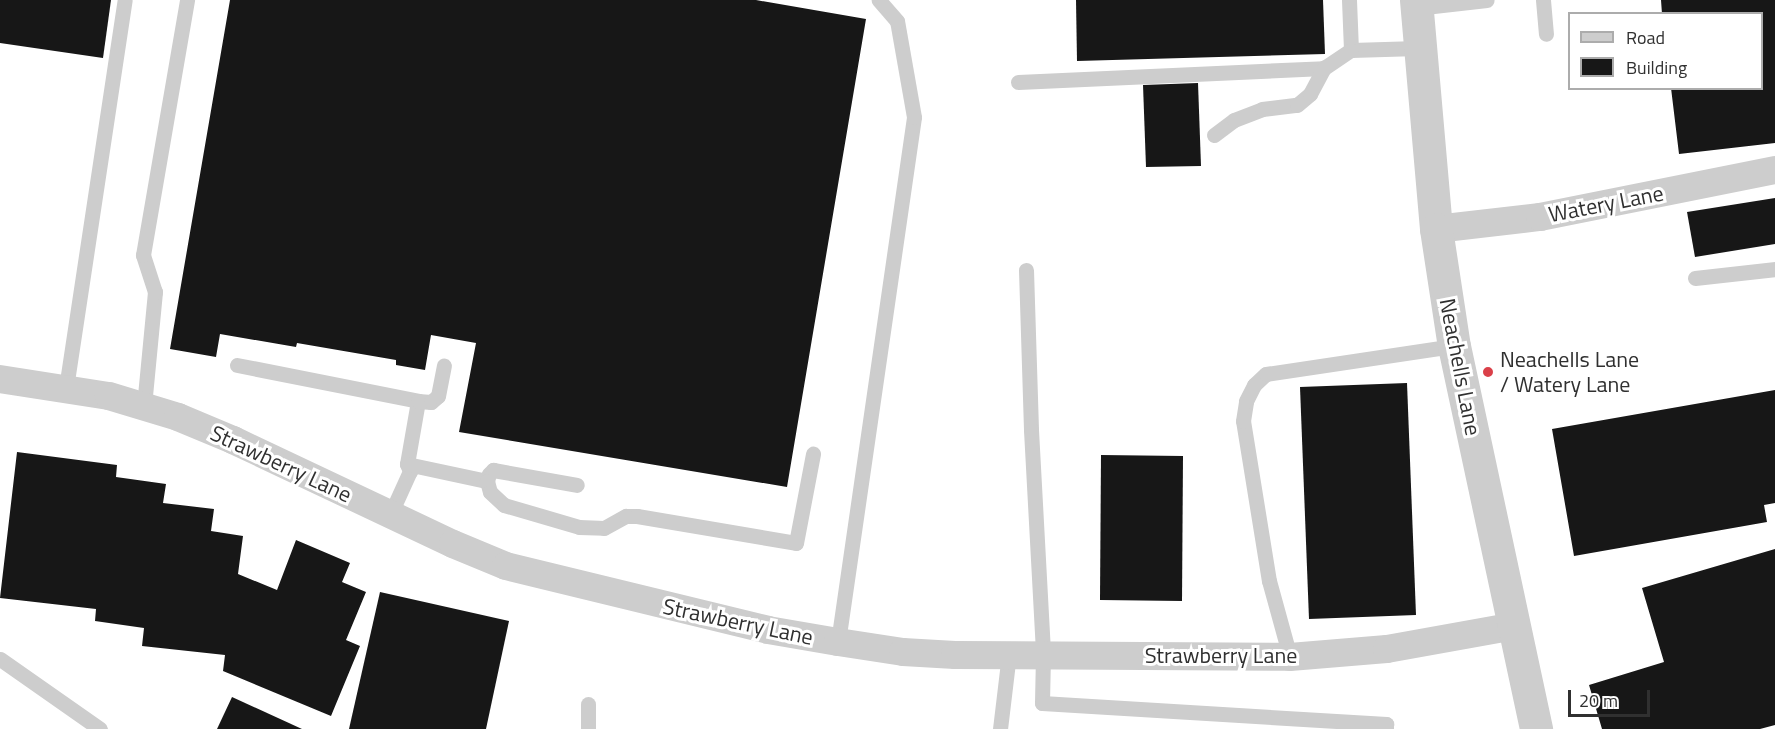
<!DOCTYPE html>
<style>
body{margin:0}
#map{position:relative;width:1775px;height:729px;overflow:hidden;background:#fff;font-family:"Titillium Web",sans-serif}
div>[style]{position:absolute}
.building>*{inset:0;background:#171717}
.service>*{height:15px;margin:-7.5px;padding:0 7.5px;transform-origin:7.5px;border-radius:7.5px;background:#cdcdcd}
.minor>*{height:28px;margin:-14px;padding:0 14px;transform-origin:14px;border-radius:14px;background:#cdcdcd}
.tertiary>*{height:33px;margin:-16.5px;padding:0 16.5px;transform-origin:16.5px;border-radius:16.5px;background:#cdcdcd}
.dots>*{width:16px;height:16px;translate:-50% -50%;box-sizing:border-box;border:3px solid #fff;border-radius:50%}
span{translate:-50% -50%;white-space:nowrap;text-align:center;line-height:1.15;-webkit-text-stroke:6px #fff;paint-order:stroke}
.street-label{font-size:22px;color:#303030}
.poi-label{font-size:22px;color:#303030}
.left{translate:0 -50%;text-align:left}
.legend{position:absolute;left:1568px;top:12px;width:195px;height:78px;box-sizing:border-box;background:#fff;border:2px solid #acacac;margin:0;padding:8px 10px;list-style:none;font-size:18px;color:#303030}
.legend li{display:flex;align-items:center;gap:12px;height:30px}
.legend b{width:30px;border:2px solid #acacac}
.scale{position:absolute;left:1568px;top:690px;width:82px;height:27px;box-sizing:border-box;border:3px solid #303030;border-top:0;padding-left:8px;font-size:18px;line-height:21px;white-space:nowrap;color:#303030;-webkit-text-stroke:4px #fff;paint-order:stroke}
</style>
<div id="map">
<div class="building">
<i style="clip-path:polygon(0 0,111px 0,103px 58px,0 43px)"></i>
<i style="clip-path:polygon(230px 0,756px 0,866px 19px,787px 487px,459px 432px,476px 343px,431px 335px,425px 370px,396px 365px,396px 360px,297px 343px,296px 347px,220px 334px,216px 357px,170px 349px)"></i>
<i style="clip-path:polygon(1076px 0,1323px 0,1325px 54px,1077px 61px)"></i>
<i style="clip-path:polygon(1661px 0,1775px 0,1775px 143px,1679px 154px,1671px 88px,1762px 88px,1762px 14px,1662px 14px)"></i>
<i style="clip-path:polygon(1198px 83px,1201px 166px,1146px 167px,1143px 85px)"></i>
<i style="clip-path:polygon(1775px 198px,1775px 244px,1695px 257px,1687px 212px)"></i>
<i style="clip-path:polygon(1407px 383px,1416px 615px,1309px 619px,1300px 387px)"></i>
<i style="clip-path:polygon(1775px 390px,1775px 503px,1764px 505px,1767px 522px,1574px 556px,1552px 429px)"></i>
<i style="clip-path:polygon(17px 452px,117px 465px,116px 477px,166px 484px,163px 503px,214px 509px,211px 531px,243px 536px,238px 574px,277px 590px,296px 540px,350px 563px,342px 582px,366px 592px,346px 640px,360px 646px,331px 716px,223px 671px,225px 655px,142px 646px,144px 628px,95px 621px,96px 609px,0 598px)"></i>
<i style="clip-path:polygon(1101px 455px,1183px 456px,1182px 601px,1100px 600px)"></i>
<i style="clip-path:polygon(1775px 549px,1775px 725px,1760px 729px,1602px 729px,1589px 685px,1664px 662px,1642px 588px)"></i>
<i style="clip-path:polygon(380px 592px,509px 621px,486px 729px,349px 729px)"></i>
<i style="clip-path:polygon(232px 697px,302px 729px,217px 729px)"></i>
</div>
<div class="service">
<i style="left:1349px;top:0;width:50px;rotate:87.7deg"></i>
<i style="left:1351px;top:50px;width:67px;rotate:-1.7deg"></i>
<i style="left:1543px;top:0;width:34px;rotate:85deg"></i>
<i style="left:1416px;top:8px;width:71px;rotate:-6.4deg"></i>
<i style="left:1018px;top:82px;width:306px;rotate:-2.6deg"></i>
<i style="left:1214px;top:135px;width:25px;rotate:-37deg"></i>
<i style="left:1234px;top:120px;width:30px;rotate:-21deg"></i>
<i style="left:1262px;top:109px;width:35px;rotate:-7deg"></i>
<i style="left:1297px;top:105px;width:17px;rotate:-40deg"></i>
<i style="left:1310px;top:94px;width:30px;rotate:-62deg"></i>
<i style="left:1324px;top:68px;width:32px;rotate:-34deg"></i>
<i style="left:1026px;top:270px;width:160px;rotate:88.2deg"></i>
<i style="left:1031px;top:430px;width:225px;rotate:86.9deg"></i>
<i style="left:1043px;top:655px;width:48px;rotate:91.2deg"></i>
<i style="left:1042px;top:703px;width:345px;rotate:3.5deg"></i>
<i style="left:1386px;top:724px;width:5px;rotate:90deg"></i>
<i style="left:1695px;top:278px;width:81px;rotate:-6.4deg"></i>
<i style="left:237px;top:365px;width:185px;rotate:11.2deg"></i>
<i style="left:418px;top:401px;width:64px;rotate:99.9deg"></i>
<i style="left:407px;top:464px;width:8px;rotate:67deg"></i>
<i style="left:410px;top:471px;width:48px;rotate:114.4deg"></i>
<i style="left:66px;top:388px;width:392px;rotate:-81.4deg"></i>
<i style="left:418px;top:401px;width:13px;rotate:4deg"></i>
<i style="left:431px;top:402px;width:9px;rotate:-41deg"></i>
<i style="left:438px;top:396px;width:31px;rotate:-79deg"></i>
<i style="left:144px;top:406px;width:115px;rotate:-84.5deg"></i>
<i style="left:155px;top:292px;width:39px;rotate:-108deg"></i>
<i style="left:143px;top:255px;width:259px;rotate:-80.2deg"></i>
<i style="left:407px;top:464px;width:82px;rotate:12deg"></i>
<i style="left:487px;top:481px;width:7px;rotate:-74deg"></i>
<i style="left:489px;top:474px;width:6px;rotate:-45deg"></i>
<i style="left:493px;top:470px;width:85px;rotate:10.1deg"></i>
<i style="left:487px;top:481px;width:11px;rotate:75deg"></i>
<i style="left:490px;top:492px;width:19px;rotate:43deg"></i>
<i style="left:504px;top:505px;width:78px;rotate:16.3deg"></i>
<i style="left:579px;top:527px;width:25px;rotate:2deg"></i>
<i style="left:604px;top:528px;width:25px;rotate:-29deg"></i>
<i style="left:626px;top:516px;width:11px"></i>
<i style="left:637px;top:516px;width:161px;rotate:9.6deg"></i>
<i style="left:796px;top:543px;width:91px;rotate:-79.2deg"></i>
<i style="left:838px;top:642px;width:530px;rotate:-81.76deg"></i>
<i style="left:914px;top:117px;width:97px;rotate:-100deg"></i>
<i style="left:897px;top:21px;width:28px;rotate:-131deg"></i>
<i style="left:1290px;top:657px;width:79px;rotate:-105.4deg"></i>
<i style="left:1269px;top:581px;width:162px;rotate:-99.2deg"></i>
<i style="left:1243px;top:421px;width:20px;rotate:-81deg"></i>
<i style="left:1246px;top:401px;width:18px;rotate:-63deg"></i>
<i style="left:1254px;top:385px;width:16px;rotate:-43deg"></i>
<i style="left:1266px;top:374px;width:190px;rotate:-8.5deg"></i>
<i style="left:0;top:659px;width:122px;rotate:35deg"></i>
<i style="left:588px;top:704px;width:25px;rotate:90deg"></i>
<i style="left:1000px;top:729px;width:76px;rotate:-83.2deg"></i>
</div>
<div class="minor">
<i style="left:1436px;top:229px;width:105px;rotate:-6.6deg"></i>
<i style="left:1540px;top:217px;width:240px;rotate:-11.3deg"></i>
<i style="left:0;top:379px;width:110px;rotate:8.9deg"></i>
<i style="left:109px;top:396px;width:72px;rotate:16.9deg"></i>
<i style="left:178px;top:417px;width:60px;rotate:22.7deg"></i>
<i style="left:233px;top:440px;width:243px;rotate:25.3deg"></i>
<i style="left:453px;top:544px;width:57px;rotate:22.5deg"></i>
<i style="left:506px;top:566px;width:270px;rotate:13.7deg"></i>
<i style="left:768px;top:630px;width:71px;rotate:9.7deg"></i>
<i style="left:838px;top:642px;width:66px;rotate:8.7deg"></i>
<i style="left:903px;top:652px;width:52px;rotate:3.3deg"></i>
<i style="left:955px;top:655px;width:335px;rotate:0.3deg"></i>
<i style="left:1290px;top:657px;width:97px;rotate:-4.7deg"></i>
<i style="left:1387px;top:649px;width:130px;rotate:-10.2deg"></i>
</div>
<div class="tertiary">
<i style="left:1416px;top:0;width:230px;rotate:85deg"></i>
<i style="left:1436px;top:229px;width:118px;rotate:81.3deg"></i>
<i style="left:1454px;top:346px;width:392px;rotate:77.9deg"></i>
</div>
<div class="dots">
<i style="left:1488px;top:372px;background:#da4049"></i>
</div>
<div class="street-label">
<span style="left:1606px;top:204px;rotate:-11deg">Watery Lane</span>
<span style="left:1460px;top:367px;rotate:79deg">Neachells Lane</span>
<span style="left:281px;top:464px;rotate:25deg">Strawberry Lane</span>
<span style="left:738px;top:622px;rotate:12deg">Strawberry Lane</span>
<span style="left:1221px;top:656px">Strawberry Lane</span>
</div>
<div class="poi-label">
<span class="left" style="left:1500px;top:372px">Neachells Lane<br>/ Watery Lane</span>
</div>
<ul class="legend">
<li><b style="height:8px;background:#cdcdcd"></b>Road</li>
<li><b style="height:16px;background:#171717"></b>Building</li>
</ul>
<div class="scale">20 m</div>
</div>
